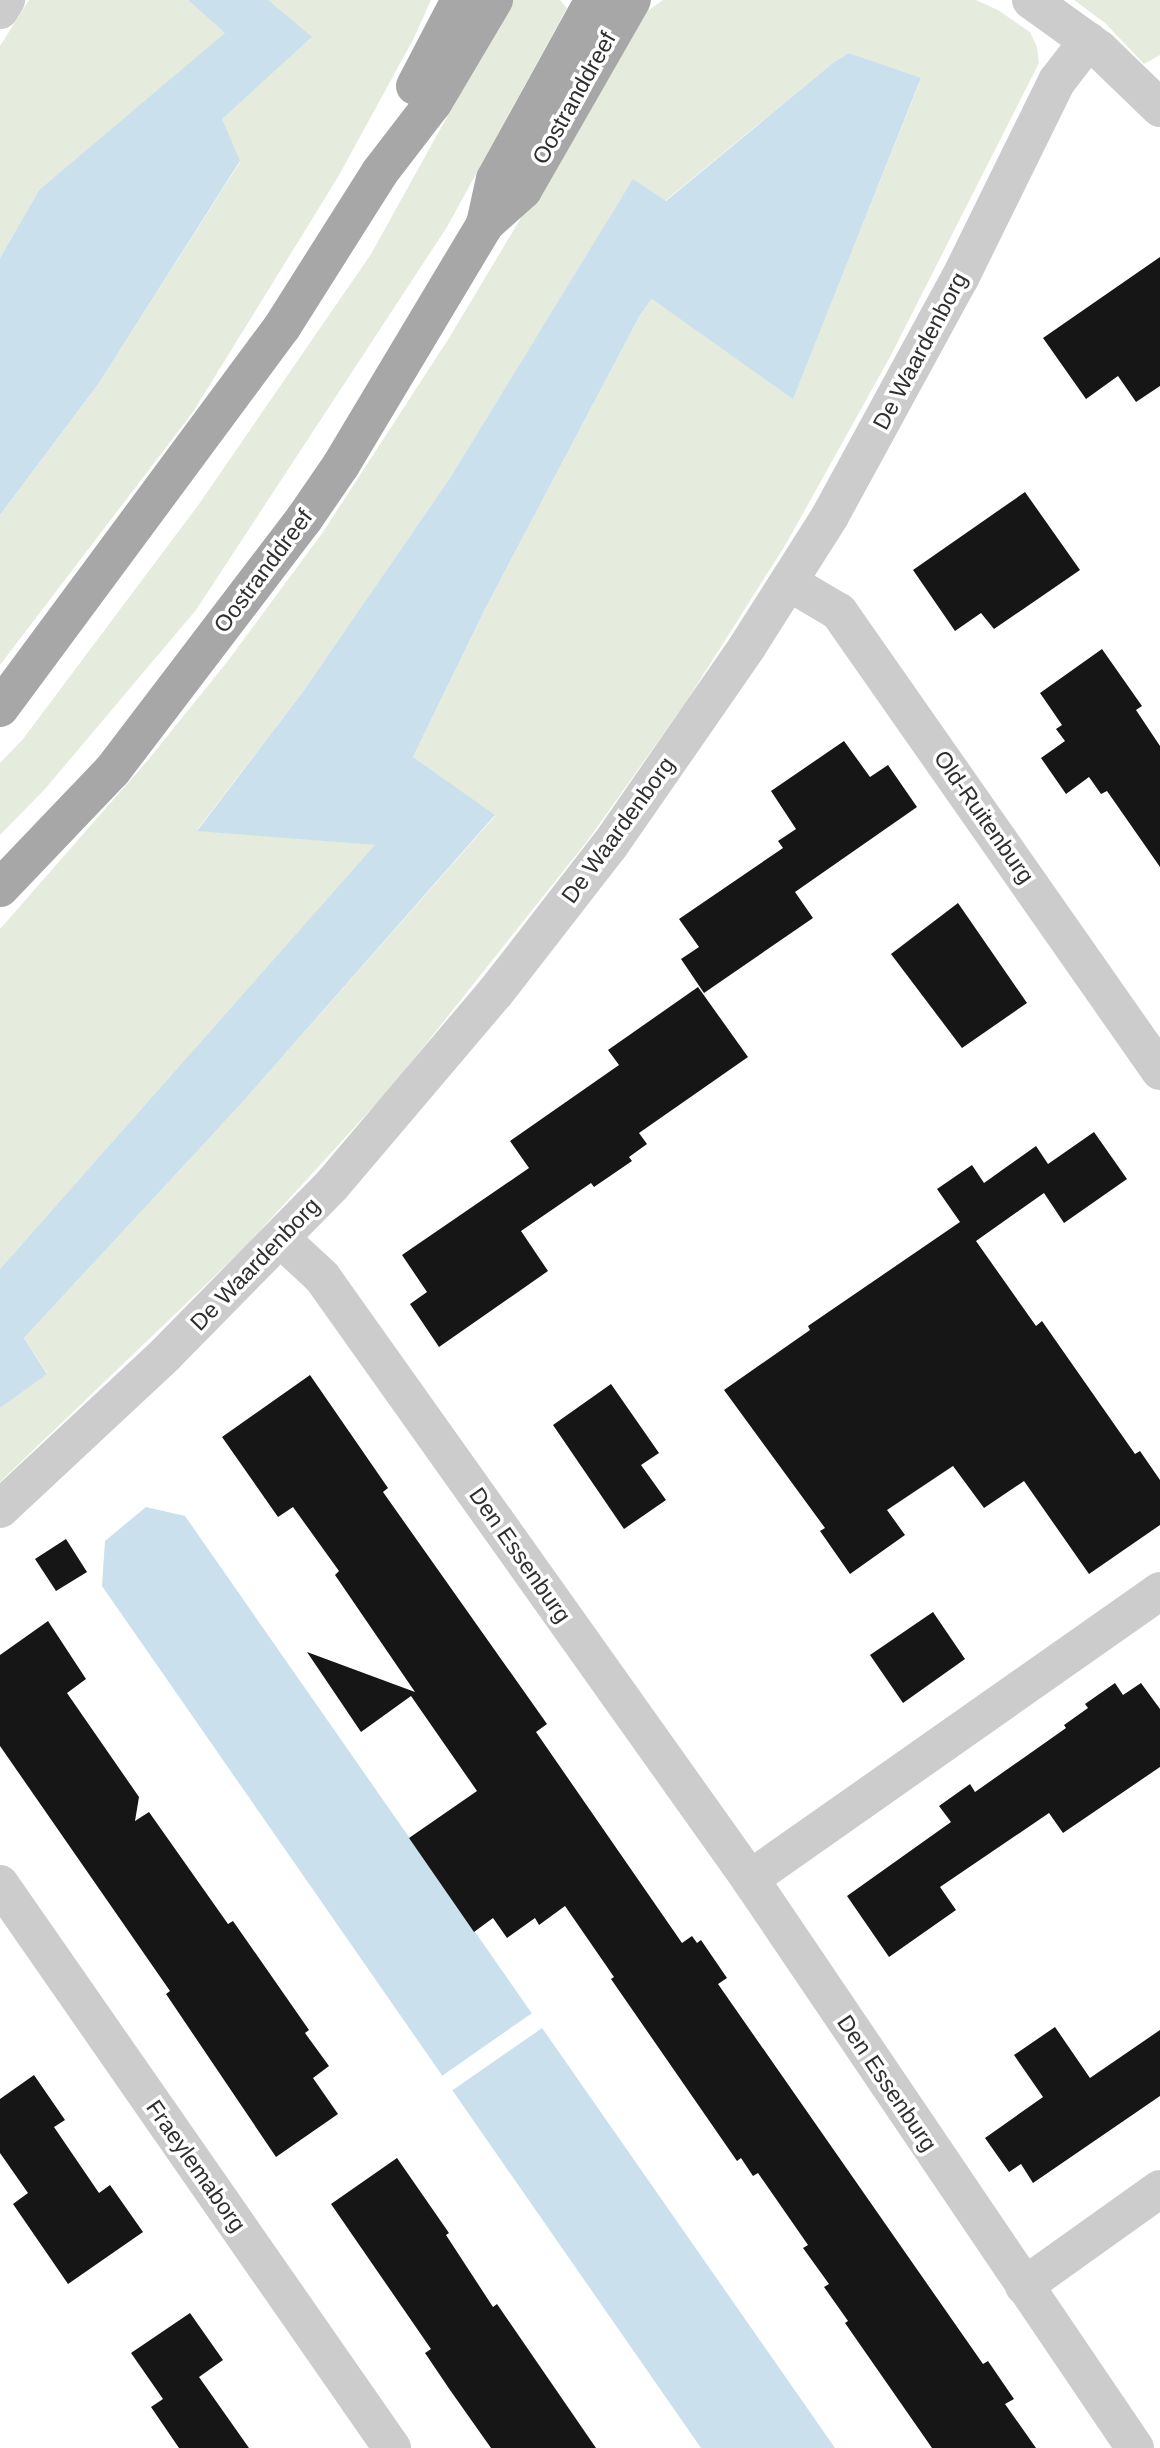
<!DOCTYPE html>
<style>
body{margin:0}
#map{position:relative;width:1160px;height:2448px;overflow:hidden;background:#fff;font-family:Helvetica,sans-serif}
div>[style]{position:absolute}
.green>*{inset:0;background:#e6ecdd}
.water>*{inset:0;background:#cae0ec}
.pier>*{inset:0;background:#fff}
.building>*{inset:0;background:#161616}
.street>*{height:38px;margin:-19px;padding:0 19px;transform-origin:19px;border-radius:19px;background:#ccc}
.primary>*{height:38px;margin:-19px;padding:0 19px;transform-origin:19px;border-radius:19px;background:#a7a7a7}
span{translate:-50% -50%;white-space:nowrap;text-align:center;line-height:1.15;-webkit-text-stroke:7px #fff;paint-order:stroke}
.street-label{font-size:23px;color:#2f2f2f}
</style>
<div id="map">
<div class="green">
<i style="clip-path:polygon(29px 0,188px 0,226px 33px,39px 190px,0 258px,0 46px)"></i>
<i style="clip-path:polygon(268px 0,431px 0,414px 38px,338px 177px,193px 412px,0 665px,0 515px,99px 383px,240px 162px,221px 119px,311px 38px)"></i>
<i style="clip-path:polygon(512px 0,560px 0,567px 8px,447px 227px,196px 610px,45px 789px,0 835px,0 763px,23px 739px,199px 504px,371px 254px)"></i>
<i style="clip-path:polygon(663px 0,976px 0,998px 10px,1030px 32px,1037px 47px,1039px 63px,890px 357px,786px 544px,686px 702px,588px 840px,394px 1084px,246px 1246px,0 1482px,0 1408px,47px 1373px,24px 1338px,239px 1106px,495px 816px,413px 757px,485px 609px,640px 315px,653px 298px,793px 398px,921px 79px,849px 53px,834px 62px,665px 201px,633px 180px,450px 478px,302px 693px,197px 830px,376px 845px,0 1269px,0 929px,148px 760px,227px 662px,323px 532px,449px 338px,643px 14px)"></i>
<i style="clip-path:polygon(1074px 0,1160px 0,1160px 55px,1144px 64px,1105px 23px)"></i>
</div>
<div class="water">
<i style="clip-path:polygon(188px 0,268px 0,312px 37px,222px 119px,240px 161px,99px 383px,0 515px,0 258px,39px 190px,225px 33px)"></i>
<i style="clip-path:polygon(849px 53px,921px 78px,793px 399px,652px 299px,640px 315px,485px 609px,413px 757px,495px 815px,239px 1106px,24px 1338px,47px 1374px,0 1408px,0 1269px,375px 845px,197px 831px,302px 693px,450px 478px,633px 179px,666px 201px,834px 62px)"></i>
<i style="clip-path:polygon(146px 1507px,185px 1516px,835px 2448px,701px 2448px,102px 1586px,105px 1541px)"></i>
</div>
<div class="pier">
<i style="clip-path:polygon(535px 2011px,545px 2026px,450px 2092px,439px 2078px)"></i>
</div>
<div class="building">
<i style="clip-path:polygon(1160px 257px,1160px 386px,1136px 402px,1118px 376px,1086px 399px,1043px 338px)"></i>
<i style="clip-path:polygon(1025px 492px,1080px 570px,994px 629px,981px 613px,955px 631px,913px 570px)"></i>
<i style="clip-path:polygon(1102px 649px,1142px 706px,1136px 710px,1160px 746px,1160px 867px,1107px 791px,1101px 794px,1089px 777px,1066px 794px,1041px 758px,1065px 741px,1056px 729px,1062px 725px,1040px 693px)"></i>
<i style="clip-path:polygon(844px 741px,870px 777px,888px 765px,917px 807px,795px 892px,813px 918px,704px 993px,681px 959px,699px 947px,679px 919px,783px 848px,778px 841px,796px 829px,771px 791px)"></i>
<i style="clip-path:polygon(958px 903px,1027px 1003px,962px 1048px,891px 954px)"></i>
<i style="clip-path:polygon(698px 987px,748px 1057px,639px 1133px,647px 1144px,629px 1157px,632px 1161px,594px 1187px,591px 1183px,521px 1231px,548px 1271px,439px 1347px,410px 1304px,427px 1292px,402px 1255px,529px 1168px,510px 1141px,619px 1065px,608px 1050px)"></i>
<i style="clip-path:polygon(1094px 1132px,1127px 1179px,1064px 1223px,1044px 1193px,976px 1241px,1036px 1326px,1042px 1321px,1135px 1454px,1140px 1451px,1160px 1480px,1160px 1525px,1089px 1574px,1024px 1481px,984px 1508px,953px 1466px,887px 1510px,905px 1535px,850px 1574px,820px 1531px,825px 1528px,724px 1390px,810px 1330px,808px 1326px,960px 1222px,937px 1189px,972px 1165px,984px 1183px,1036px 1146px,1048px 1164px)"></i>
<i style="clip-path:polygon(310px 1375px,388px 1488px,383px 1492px,547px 1724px,536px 1732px,682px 1943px,692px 1936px,697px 1943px,701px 1940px,727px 1978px,718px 1984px,983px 2364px,988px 2361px,1014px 2399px,1005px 2404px,1036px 2448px,932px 2448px,845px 2323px,848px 2321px,824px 2287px,829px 2284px,803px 2248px,808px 2245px,758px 2173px,753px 2176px,741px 2158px,737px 2161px,611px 1979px,614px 1977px,565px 1906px,539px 1925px,535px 1918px,507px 1938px,493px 1918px,474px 1932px,409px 1838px,477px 1791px,411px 1696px,361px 1732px,307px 1652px,415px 1692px,335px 1575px,339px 1571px,293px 1507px,278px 1517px,222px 1437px)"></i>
<i style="clip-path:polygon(611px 1384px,659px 1453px,641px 1465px,666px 1500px,624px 1529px,553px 1425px)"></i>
<i style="clip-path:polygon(66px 1539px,87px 1572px,56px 1591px,35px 1559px)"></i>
<i style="clip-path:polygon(933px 1612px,965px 1659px,903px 1703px,870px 1655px)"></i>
<i style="clip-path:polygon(48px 1621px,86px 1679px,67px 1693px,139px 1797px,135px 1821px,149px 1812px,228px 1924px,233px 1921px,309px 2030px,305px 2033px,329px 2066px,313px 2078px,338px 2114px,276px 2157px,166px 1994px,170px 1991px,0 1746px,0 1655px)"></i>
<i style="clip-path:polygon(1115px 1683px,1123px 1695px,1141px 1683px,1160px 1709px,1160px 1767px,1063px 1833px,1049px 1813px,940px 1887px,956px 1910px,889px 1957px,847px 1896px,951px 1822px,939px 1806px,970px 1784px,975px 1792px,1066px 1728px,1064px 1725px,1088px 1708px,1085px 1704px)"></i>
<i style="clip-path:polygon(1055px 2027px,1090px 2078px,1160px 2030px,1160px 2096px,1033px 2183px,1021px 2164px,1009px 2172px,985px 2138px,1043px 2097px,1014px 2055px)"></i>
<i style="clip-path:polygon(34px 2075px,65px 2120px,54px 2127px,99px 2193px,110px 2185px,143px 2232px,68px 2284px,13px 2204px,28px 2193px,0 2153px,0 2099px)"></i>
<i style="clip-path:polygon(397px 2158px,449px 2233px,446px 2235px,493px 2307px,497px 2304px,596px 2448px,491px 2448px,450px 2390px,425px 2353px,431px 2349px,331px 2204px)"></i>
<i style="clip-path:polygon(190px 2313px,223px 2360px,199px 2377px,249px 2448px,179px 2448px,151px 2407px,163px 2399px,131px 2353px)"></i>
</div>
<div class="street">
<i style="left:1031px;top:0;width:84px;rotate:35.8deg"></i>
<i style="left:1099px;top:49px;width:85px;rotate:44deg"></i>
<i style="left:0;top:10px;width:12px;rotate:-59deg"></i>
<i style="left:790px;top:583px;width:57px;rotate:30.6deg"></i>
<i style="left:839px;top:612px;width:560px;rotate:55.03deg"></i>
<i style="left:281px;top:1239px;width:56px;rotate:42.8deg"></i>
<i style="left:322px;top:1277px;width:739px;rotate:54.59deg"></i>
<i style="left:750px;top:1879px;width:687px;rotate:55.92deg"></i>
<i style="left:0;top:1509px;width:226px;rotate:-43deg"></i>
<i style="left:165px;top:1355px;width:238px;rotate:-45.5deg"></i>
<i style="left:332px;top:1185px;width:252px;rotate:-49.7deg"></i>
<i style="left:495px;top:993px;width:187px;rotate:-52.2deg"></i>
<i style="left:610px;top:845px;width:241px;rotate:-55.3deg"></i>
<i style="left:747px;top:647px;width:155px;rotate:-57.6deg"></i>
<i style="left:830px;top:516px;width:271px;rotate:-61.4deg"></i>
<i style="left:960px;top:278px;width:220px;rotate:-63.8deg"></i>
<i style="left:1057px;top:81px;width:51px;rotate:-52.2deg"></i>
<i style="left:750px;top:1879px;width:501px;rotate:-35.09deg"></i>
<i style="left:0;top:1884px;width:687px;rotate:55.2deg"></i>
<i style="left:1024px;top:2286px;width:167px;rotate:-35.5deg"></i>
</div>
<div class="primary">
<i style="left:415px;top:86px;width:97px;rotate:-62.4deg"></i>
<i style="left:485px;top:224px;width:46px;rotate:-77.5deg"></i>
<i style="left:495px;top:179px;width:205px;rotate:-61.1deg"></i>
<i style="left:0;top:708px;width:474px;rotate:-53.5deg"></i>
<i style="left:282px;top:327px;width:183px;rotate:-57.7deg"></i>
<i style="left:380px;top:172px;width:87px;rotate:-52.5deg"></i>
<i style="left:433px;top:103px;width:120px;rotate:-59.4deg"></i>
<i style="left:0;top:888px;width:162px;rotate:-46.3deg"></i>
<i style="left:112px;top:771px;width:317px;rotate:-52.7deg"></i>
<i style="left:304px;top:519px;width:65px;rotate:-55.6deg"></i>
<i style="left:341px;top:465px;width:281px;rotate:-59.1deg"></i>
<i style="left:485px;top:224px;width:51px;rotate:-41.8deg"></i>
<i style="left:523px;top:190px;width:219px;rotate:-60.2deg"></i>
</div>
<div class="street-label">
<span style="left:574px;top:98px;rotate:-61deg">Oostranddreef</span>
<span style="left:920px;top:351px;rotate:-62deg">De Waardenborg</span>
<span style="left:263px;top:571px;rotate:-53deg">Oostranddreef</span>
<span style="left:984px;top:817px;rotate:55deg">Old-Ruitenburg</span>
<span style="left:618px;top:830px;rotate:-54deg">De Waardenborg</span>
<span style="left:255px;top:1264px;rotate:-46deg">De Waardenborg</span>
<span style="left:520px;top:1555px;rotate:55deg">Den Essenburg</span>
<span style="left:887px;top:2083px;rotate:56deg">Den Essenburg</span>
<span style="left:196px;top:2166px;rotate:55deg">Fraeylemaborg</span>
</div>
</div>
